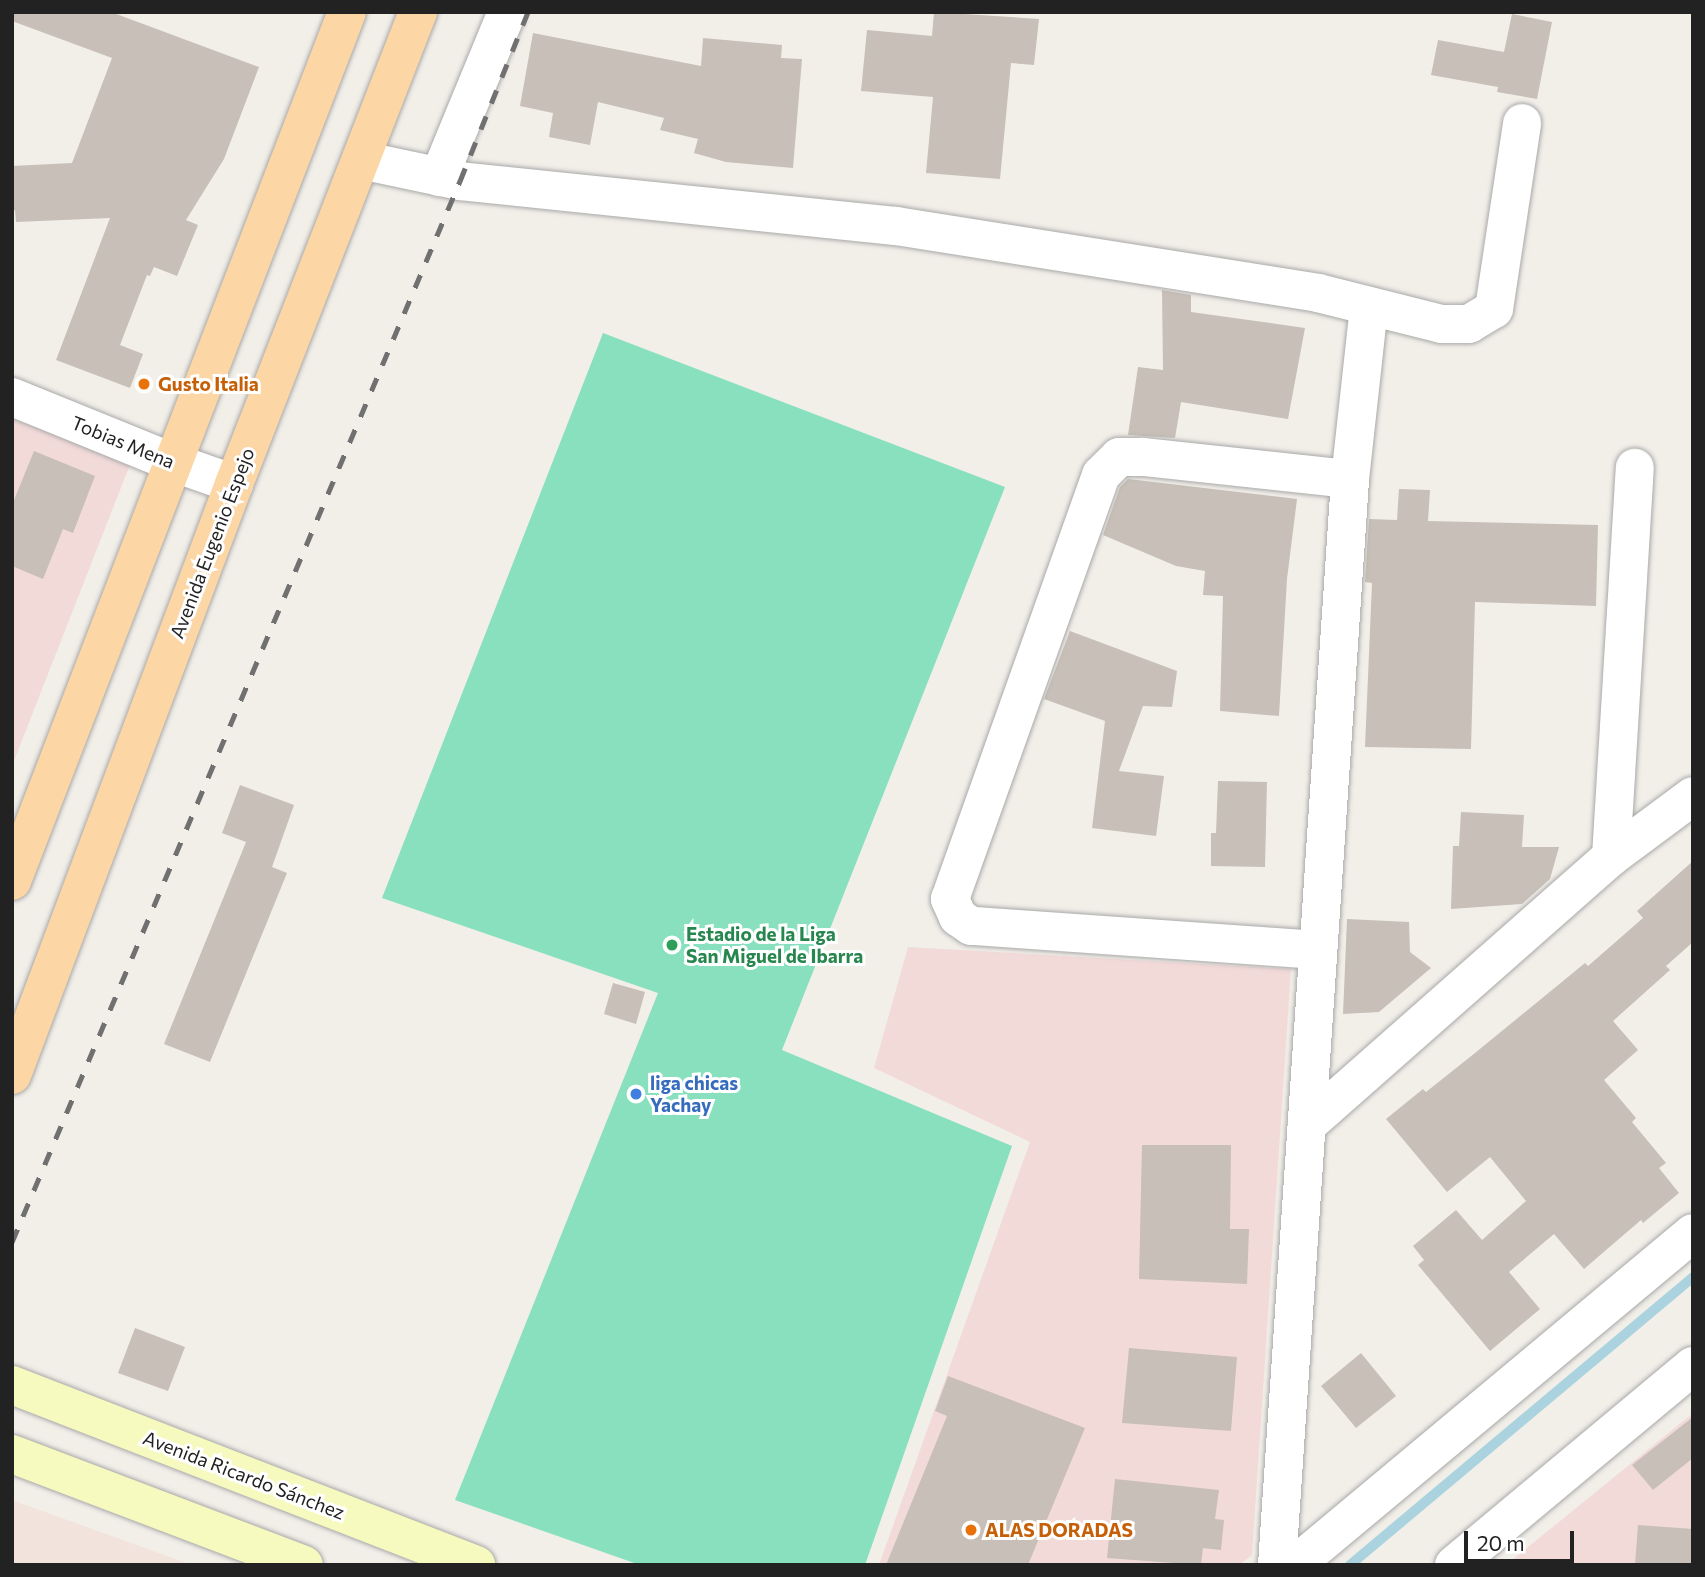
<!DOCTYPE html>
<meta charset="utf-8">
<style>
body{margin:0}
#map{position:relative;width:1705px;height:1577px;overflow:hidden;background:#f2efe9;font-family:Commissioner,sans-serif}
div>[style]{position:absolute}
.commercial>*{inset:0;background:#f2dad9}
.military>*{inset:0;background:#f3e3dd}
.pitch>*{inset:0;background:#88e0be}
.stream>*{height:10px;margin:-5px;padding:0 5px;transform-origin:5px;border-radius:5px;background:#aad3df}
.building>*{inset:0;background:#c7bfb8}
.roads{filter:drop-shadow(0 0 2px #a9a9a9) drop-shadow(0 0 2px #a9a9a9)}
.minor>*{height:38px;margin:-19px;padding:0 19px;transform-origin:19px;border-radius:19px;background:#fff}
.tertiary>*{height:38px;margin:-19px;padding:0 19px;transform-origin:19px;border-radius:19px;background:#fff}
.secondary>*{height:38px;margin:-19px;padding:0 19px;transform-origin:19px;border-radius:19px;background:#f7fabf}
.primary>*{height:38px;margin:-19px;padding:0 19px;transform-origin:19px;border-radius:19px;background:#fcd6a4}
.rail>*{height:5px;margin-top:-2.5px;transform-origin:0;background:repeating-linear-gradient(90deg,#707070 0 14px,transparent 0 28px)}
.dots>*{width:19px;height:19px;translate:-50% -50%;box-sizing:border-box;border:4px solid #fff;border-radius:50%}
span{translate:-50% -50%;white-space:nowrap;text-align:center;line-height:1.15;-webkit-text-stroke:6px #fff;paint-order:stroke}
.food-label{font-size:19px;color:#c56008;font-weight:700}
.left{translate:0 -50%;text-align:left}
.street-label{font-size:19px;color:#222}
.leisure-label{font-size:19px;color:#27864d;font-weight:700}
.shop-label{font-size:19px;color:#366cbe;font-weight:700}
.frame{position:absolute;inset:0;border:14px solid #222;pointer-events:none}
.scale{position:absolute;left:1464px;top:1531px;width:110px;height:32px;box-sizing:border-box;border:4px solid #222;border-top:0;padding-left:9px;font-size:21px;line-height:24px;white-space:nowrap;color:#222;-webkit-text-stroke:5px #fff;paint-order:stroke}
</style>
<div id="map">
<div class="commercial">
<i style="clip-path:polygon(12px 419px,131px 462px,12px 766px)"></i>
<i style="clip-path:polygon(908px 947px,1291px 969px,1252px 1555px,1239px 1565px,879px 1565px,1030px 1142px,874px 1068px)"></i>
<i style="clip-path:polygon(1693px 1413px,1693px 1565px,1506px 1565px)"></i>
</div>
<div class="military">
<i style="clip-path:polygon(12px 1500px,192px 1565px,12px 1565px)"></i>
</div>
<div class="pitch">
<i style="clip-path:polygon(603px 333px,1005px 487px,782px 1050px,1012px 1146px,865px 1565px,640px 1565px,455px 1500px,658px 993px,382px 898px)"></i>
</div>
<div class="stream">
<i style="left:1350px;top:1565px;width:448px;rotate:-40deg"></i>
</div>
<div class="building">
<i style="clip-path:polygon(12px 12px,111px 12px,259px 67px,224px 159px,186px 220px,198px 225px,177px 276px,154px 267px,150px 276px,147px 275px,120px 345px,143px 354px,130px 388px,56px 360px,110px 218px,16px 222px,15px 210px,12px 211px,12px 166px,72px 163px,112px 58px,12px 21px)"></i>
<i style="clip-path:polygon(934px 12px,1039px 19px,1034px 65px,1011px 63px,1000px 179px,926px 173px,933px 97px,861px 91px,867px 30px,932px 36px)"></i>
<i style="clip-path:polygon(1512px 14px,1552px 22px,1537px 99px,1497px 92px,1498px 87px,1431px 75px,1438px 40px,1504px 52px)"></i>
<i style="clip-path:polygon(533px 33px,701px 66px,703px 38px,782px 45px,781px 58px,802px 59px,793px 168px,726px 162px,694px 153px,698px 139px,660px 130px,664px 118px,598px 102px,590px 145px,549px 137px,553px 113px,520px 106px)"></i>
<i style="clip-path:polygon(1162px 290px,1191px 295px,1191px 312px,1305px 328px,1288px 419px,1181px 402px,1175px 438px,1128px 435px,1138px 367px,1163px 370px)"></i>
<i style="clip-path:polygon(34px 451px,95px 476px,73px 533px,63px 529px,43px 579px,12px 566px,12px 505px)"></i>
<i style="clip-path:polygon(1128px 479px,1297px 499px,1287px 579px,1279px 716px,1220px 711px,1223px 596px,1203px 595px,1205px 571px,1176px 566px,1103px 535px,1120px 487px)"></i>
<i style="clip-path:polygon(1399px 489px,1430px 490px,1428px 521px,1598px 525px,1596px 606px,1475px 602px,1471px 749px,1365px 747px,1372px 583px,1365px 582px,1369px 519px,1397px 520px)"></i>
<i style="clip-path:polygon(1070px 631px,1177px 671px,1172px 707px,1143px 706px,1119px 771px,1164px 776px,1156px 836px,1092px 828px,1105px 721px,1044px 699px)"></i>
<i style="clip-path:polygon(1218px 781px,1267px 782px,1265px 867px,1211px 866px,1211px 833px,1216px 833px)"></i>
<i style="clip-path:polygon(240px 785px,294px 805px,272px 867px,287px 873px,210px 1062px,164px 1044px,246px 842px,222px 833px)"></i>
<i style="clip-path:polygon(1461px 812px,1524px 815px,1522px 847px,1559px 847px,1550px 879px,1522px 904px,1451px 909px,1453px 846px,1459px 846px)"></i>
<i style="clip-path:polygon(1693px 861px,1693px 942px,1666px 966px,1670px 970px,1613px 1021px,1638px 1050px,1604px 1080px,1636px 1118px,1632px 1122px,1666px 1163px,1659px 1168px,1679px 1193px,1643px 1223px,1641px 1220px,1584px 1269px,1554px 1234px,1509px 1272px,1540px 1309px,1490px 1351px,1418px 1265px,1424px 1260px,1413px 1246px,1456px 1210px,1482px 1240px,1526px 1201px,1490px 1157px,1447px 1192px,1386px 1119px,1423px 1089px,1426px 1092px,1475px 1053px,1585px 963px,1588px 966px,1643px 918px,1637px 911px)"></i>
<i style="clip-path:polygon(1347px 919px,1409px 922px,1410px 952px,1431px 968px,1379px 1012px,1343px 1014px)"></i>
<i style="clip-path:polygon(613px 983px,645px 992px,636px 1024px,604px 1014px)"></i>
<i style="clip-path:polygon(1142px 1145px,1231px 1145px,1230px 1229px,1249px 1229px,1247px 1284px,1139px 1279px)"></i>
<i style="clip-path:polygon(135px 1328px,185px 1347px,168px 1391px,118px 1373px)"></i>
<i style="clip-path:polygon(1129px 1348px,1237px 1357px,1231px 1431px,1122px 1423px)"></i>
<i style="clip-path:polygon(1361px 1353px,1396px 1396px,1356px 1428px,1321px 1386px)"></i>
<i style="clip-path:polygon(948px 1376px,1085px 1428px,1028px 1565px,886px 1565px,947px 1416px,935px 1411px)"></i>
<i style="clip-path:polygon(1693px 1417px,1693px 1458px,1653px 1490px,1632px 1465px)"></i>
<i style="clip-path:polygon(1115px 1479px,1219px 1490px,1215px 1519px,1224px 1520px,1221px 1550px,1203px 1548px,1201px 1565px,1107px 1558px)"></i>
<i style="clip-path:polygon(1638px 1525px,1693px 1529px,1693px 1565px,1635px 1565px)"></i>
</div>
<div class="roads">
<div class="minor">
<i style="left:361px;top:160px;width:101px;rotate:12deg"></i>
<i style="left:460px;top:181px;width:438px;rotate:5.9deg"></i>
<i style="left:896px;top:226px;width:427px;rotate:9deg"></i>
<i style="left:1318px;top:293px;width:127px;rotate:14.1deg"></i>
<i style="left:1441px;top:324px;width:28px"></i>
<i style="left:1469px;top:324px;width:29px;rotate:-31deg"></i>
<i style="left:1494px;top:309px;width:188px;rotate:-81.4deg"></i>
<i style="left:439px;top:177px;width:178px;rotate:-67.6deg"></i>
<i style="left:1611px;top:857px;width:390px;rotate:-86.5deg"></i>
<i style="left:1318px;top:950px;width:348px;rotate:-176deg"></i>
<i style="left:971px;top:926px;width:16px;rotate:-145deg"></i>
<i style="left:958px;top:917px;width:20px;rotate:-114deg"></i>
<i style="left:950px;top:899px;width:450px;rotate:-70.4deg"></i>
<i style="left:1101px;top:475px;width:25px;rotate:-45deg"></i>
<i style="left:1119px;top:457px;width:24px"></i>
<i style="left:1143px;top:457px;width:208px;rotate:6.1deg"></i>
<i style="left:1307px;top:1125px;width:405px;rotate:-41.4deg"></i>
<i style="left:1611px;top:857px;width:102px;rotate:-36.6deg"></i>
<i style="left:1277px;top:1565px;width:1088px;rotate:-86.15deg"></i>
<i style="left:1350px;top:479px;width:173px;rotate:-83.7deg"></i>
<i style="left:1295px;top:1565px;width:518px;rotate:-39.83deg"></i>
<i style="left:1454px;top:1565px;width:311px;rotate:-39.8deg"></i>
</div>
<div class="tertiary">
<i style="left:12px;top:397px;width:173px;rotate:22.1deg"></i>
<i style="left:172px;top:462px;width:66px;rotate:19.5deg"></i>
</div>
<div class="secondary">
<i style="left:12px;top:1385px;width:498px;rotate:21.2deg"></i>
<i style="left:12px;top:1454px;width:312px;rotate:20.8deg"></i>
</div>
<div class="primary">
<i style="left:12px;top:881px;width:931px;rotate:-68.92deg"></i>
<i style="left:12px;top:1075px;width:631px;rotate:-69.41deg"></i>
<i style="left:234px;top:484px;width:507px;rotate:-68.7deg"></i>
</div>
</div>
<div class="rail">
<i style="left:12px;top:1242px;width:1152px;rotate:-67.11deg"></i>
<i style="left:460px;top:181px;width:182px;rotate:-68.1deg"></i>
</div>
<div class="dots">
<i style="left:144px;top:384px;background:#e8710a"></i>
<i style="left:672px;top:945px;background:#2e9e5b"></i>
<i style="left:636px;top:1094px;background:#3f7fe0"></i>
<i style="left:971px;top:1530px;background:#e8710a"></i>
</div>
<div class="food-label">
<span class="left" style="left:158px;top:384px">Gusto Italia</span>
<span class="left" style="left:985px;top:1530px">ALAS DORADAS</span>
</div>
<div class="street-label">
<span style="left:123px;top:442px;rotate:22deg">Tobias Mena</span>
<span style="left:212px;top:543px;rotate:-69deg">Avenida Eugenio Espejo</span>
<span style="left:244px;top:1475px;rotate:21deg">Avenida Ricardo Sánchez</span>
</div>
<div class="leisure-label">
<span class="left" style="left:686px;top:945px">Estadio de la Liga<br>San Miguel de Ibarra</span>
</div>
<div class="shop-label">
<span class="left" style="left:650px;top:1094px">liga chicas<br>Yachay</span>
</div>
<div class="frame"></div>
<div class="scale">20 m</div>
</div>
